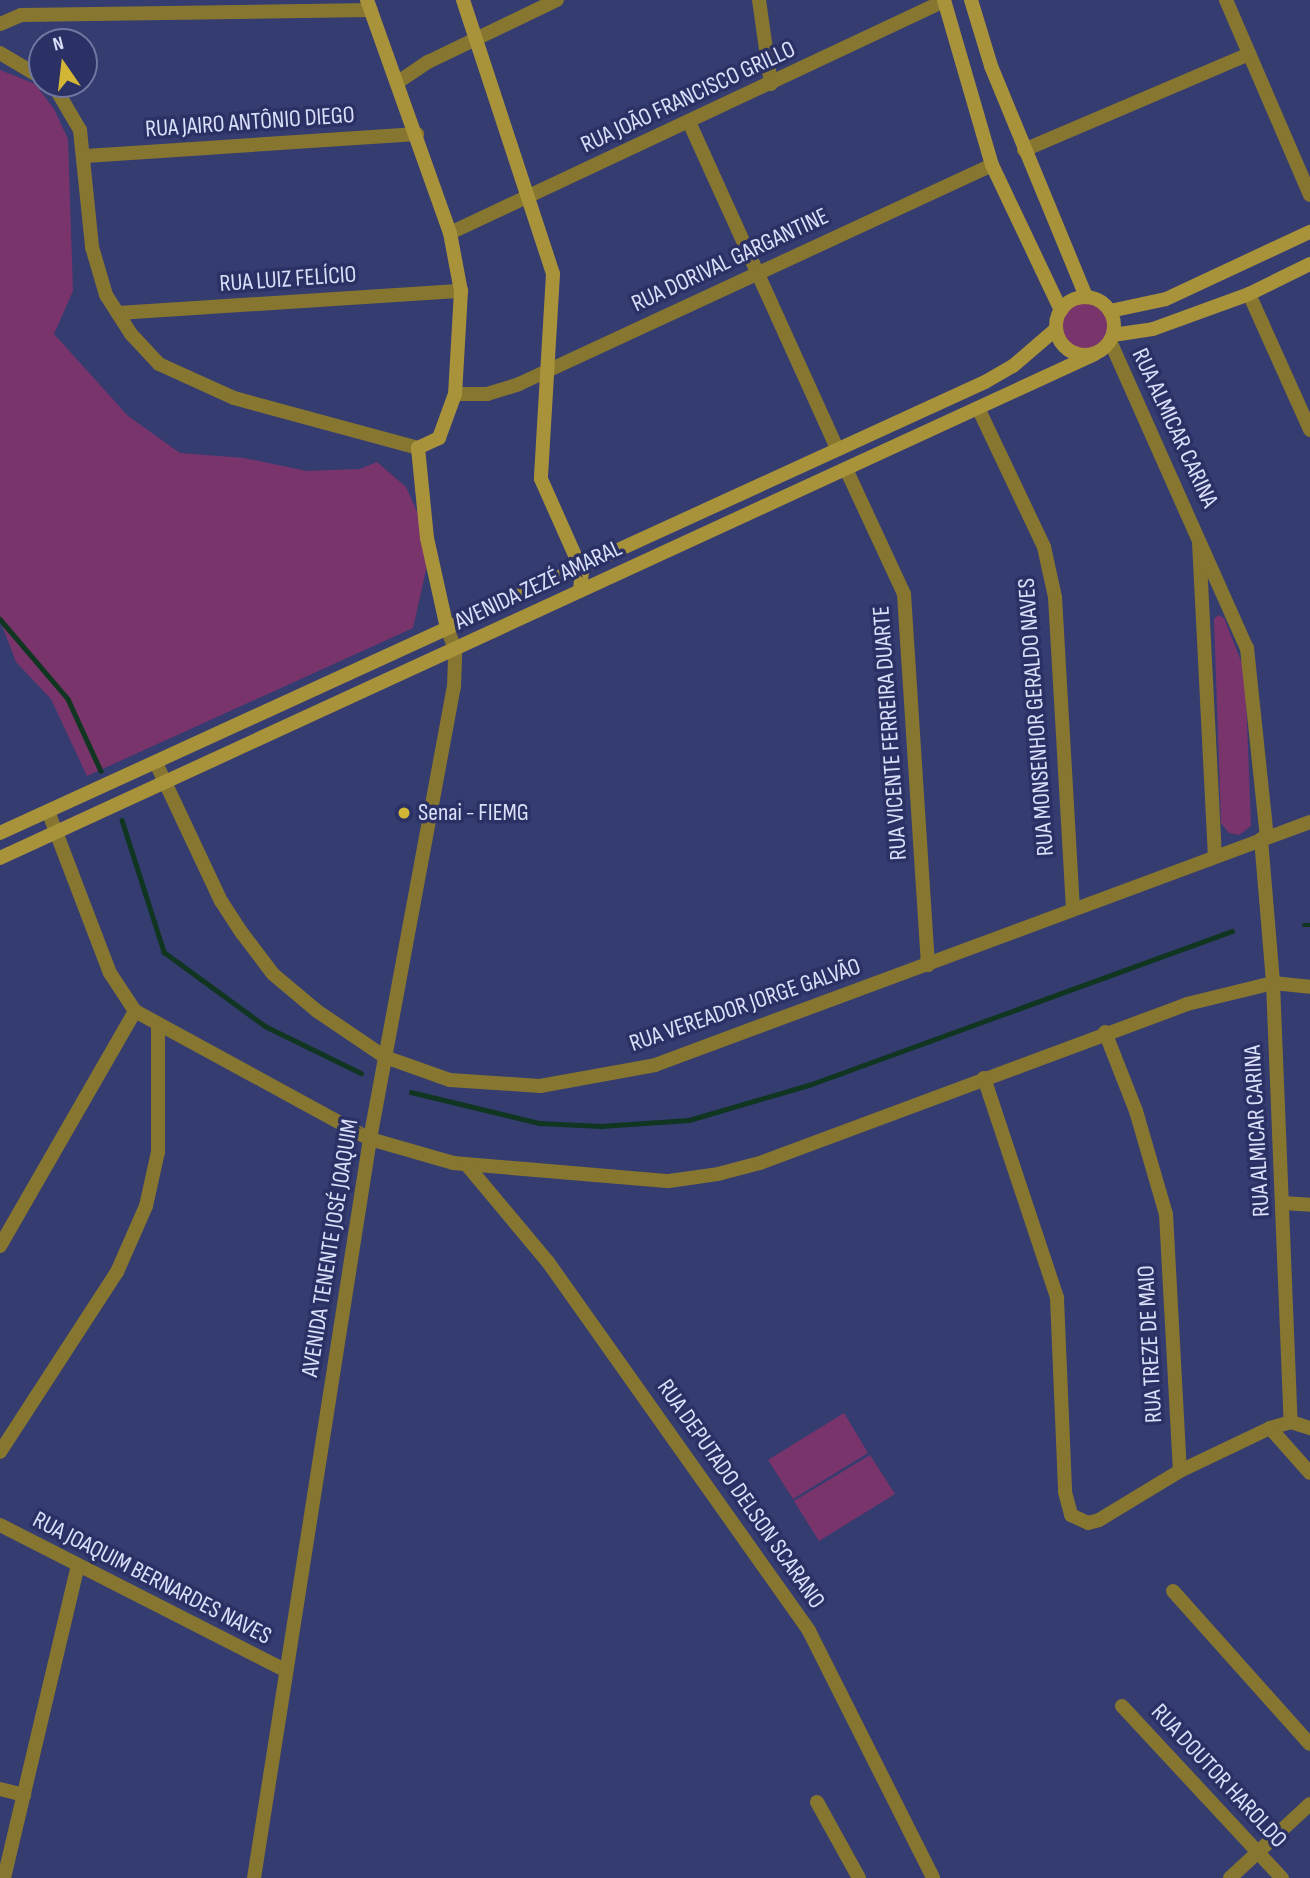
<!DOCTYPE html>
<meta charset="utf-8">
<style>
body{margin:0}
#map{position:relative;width:1310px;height:1878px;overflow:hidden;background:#353c70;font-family:"Sofia Sans Condensed",sans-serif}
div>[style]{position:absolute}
.green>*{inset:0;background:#79356b}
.round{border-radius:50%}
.stream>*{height:4.5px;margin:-2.25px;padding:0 2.25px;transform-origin:2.25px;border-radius:2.25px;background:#103621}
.street>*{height:14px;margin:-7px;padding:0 7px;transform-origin:7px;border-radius:7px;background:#867630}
.secondary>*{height:14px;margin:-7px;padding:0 7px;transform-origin:7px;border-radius:7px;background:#a8923a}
.secondary>.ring{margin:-7px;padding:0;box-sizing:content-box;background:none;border:14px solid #a8923a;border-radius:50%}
.dots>*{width:19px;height:19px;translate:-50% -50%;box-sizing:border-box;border:4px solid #2b3164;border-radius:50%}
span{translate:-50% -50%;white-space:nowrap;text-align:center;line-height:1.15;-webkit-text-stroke:7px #2b3164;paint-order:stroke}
.street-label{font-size:24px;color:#dae0fa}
.poi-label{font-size:24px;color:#dae0fa}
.left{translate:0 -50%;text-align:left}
.north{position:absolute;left:28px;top:28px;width:70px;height:70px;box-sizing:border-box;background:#2b3164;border:2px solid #7177a0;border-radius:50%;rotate:346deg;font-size:19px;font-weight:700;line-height:28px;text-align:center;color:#dae0fa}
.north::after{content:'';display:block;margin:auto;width:24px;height:32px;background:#d3b635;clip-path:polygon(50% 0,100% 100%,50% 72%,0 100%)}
</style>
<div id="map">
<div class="green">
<i style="clip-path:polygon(0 70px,35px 84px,54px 109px,68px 139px,73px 291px,54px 334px,128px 416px,180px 453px,244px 458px,307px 471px,360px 469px,377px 462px,406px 487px,419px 516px,428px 561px,413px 628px,87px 776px,51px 699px,16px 662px,0 620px)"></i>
<i class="round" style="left:1059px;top:299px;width:52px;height:52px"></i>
<i style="clip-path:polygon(1218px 615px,1224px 618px,1245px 671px,1251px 826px,1239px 835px,1229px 833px,1221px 823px,1214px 619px)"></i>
<i style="clip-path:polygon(844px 1413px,868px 1453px,793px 1499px,768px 1460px)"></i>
<i style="clip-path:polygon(870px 1455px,895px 1494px,819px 1541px,794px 1501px)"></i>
</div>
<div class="stream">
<i style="left:0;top:619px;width:105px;rotate:49.6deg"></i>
<i style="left:68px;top:699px;width:79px;rotate:65.4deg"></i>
<i style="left:122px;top:820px;width:139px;rotate:72.3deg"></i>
<i style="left:164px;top:952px;width:125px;rotate:36.2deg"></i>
<i style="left:265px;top:1026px;width:107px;rotate:26.1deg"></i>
<i style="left:1304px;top:925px;width:6px"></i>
<i style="left:411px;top:1092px;width:132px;rotate:13.6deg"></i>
<i style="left:539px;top:1123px;width:62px;rotate:2.8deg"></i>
<i style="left:601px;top:1126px;width:88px;rotate:-3.9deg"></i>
<i style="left:689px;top:1120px;width:125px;rotate:-16.3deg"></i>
<i style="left:809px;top:1085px;width:450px;rotate:-20deg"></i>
</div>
<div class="street">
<i style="left:759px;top:0;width:85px;rotate:81.9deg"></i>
<i style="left:1226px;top:0;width:212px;rotate:66.7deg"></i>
<i style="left:0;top:24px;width:23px;rotate:-23deg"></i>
<i style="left:21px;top:15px;width:350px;rotate:-0.8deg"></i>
<i style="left:0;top:53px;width:49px;rotate:30.8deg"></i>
<i style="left:398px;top:82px;width:36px;rotate:-34deg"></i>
<i style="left:428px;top:62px;width:143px;rotate:-25.7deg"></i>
<i style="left:53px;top:84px;width:53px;rotate:59.6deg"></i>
<i style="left:80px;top:130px;width:118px;rotate:84.1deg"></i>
<i style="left:92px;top:247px;width:50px;rotate:73.7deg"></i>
<i style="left:106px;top:295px;width:46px;rotate:57.3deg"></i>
<i style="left:131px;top:334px;width:41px;rotate:47deg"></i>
<i style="left:159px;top:364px;width:82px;rotate:24.4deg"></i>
<i style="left:234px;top:398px;width:191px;rotate:15.2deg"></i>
<i style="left:689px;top:122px;width:358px;rotate:65.6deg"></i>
<i style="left:1024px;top:150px;width:245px;rotate:-23.1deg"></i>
<i style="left:86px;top:156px;width:332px;rotate:-3.8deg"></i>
<i style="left:450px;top:233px;width:546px;rotate:-25.16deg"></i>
<i style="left:1249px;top:294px;width:149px;rotate:65.8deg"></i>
<i style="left:118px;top:313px;width:344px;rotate:-3.7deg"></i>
<i style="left:1110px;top:341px;width:336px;rotate:66deg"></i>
<i style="left:1247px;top:648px;width:190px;rotate:84deg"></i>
<i style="left:455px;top:394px;width:32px"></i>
<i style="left:487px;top:394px;width:34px;rotate:-17deg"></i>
<i style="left:519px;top:384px;width:521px;rotate:-24.84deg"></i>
<i style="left:979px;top:410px;width:152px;rotate:64.6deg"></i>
<i style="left:1044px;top:547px;width:51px;rotate:77.6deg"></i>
<i style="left:1055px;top:597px;width:313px;rotate:86.7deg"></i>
<i style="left:846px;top:469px;width:138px;rotate:65.1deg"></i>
<i style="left:904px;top:594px;width:372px;rotate:86.3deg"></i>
<i style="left:1199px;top:542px;width:314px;rotate:87.1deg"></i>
<i style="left:156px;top:763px;width:153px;rotate:64.8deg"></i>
<i style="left:221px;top:901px;width:38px;rotate:57deg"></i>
<i style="left:242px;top:933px;width:51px;rotate:52.9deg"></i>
<i style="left:273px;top:974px;width:57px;rotate:40.1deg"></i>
<i style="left:317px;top:1011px;width:82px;rotate:34.1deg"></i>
<i style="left:385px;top:1057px;width:69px;rotate:19.5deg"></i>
<i style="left:450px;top:1080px;width:90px;rotate:3.8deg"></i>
<i style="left:540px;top:1086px;width:117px;rotate:-10.3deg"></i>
<i style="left:655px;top:1065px;width:699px;rotate:-20.35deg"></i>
<i style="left:48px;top:811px;width:173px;rotate:69.1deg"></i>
<i style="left:110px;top:973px;width:45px;rotate:56.7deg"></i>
<i style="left:135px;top:1011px;width:268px;rotate:28.6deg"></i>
<i style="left:370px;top:1139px;width:86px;rotate:16.1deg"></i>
<i style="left:453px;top:1163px;width:217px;rotate:4.8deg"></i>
<i style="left:669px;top:1181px;width:49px;rotate:-8.1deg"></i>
<i style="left:718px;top:1174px;width:43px;rotate:-14.7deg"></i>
<i style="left:760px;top:1163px;width:456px;rotate:-20.4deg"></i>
<i style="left:1187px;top:1004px;width:89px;rotate:-13.7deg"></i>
<i style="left:1273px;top:983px;width:37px;rotate:6deg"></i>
<i style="left:1261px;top:839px;width:144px;rotate:85.2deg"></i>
<i style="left:1273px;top:983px;width:439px;rotate:87.7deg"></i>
<i style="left:1105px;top:1032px;width:85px;rotate:68.6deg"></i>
<i style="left:1136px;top:1111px;width:107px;rotate:73.8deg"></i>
<i style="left:1166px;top:1214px;width:257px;rotate:86.9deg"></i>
<i style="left:984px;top:1078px;width:232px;rotate:71.6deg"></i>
<i style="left:1057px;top:1298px;width:194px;rotate:87.6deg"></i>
<i style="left:1065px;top:1492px;width:24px;rotate:75deg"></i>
<i style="left:1071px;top:1515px;width:19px;rotate:25deg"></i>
<i style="left:1088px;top:1523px;width:11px;rotate:-15deg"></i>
<i style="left:1099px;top:1520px;width:95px;rotate:-31.2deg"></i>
<i style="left:1180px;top:1471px;width:100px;rotate:-25.5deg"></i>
<i style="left:1270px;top:1428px;width:22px;rotate:-16deg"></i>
<i style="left:1291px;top:1422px;width:20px;rotate:18deg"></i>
<i style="left:466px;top:1164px;width:128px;rotate:50.1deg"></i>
<i style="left:548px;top:1262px;width:452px;rotate:54.7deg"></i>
<i style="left:809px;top:1631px;width:276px;rotate:63.3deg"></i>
<i style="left:1283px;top:1203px;width:27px;rotate:4deg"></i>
<i style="left:0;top:1246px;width:271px;rotate:-60.1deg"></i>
<i style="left:1270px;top:1428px;width:60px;rotate:48.4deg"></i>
<i style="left:0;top:1452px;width:215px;rotate:-57deg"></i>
<i style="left:117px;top:1272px;width:72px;rotate:-66.3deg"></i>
<i style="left:146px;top:1206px;width:55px;rotate:-77.5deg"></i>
<i style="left:158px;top:1152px;width:125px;rotate:-90deg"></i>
<i style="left:0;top:1525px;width:319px;rotate:27deg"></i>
<i style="left:1173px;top:1591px;width:205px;rotate:48.2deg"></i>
<i style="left:1122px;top:1706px;width:235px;rotate:47.1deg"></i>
<i style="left:0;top:1789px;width:25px;rotate:14deg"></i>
<i style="left:817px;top:1802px;width:87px;rotate:61.1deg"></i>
<i style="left:4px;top:1878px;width:321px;rotate:-76.7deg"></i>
<i style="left:254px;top:1878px;width:748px;rotate:-81.08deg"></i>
<i style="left:370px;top:1139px;width:460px;rotate:-79.5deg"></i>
<i style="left:454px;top:687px;width:38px;rotate:-88deg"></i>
<i style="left:455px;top:649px;width:22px;rotate:-111deg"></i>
<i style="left:1230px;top:1878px;width:109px;rotate:-42.8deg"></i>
</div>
<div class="secondary">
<i style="left:367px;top:0;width:247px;rotate:70.4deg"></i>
<i style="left:450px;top:233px;width:59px;rotate:79.3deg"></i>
<i style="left:461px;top:291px;width:103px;rotate:93.3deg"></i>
<i style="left:455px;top:394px;width:47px;rotate:110deg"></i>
<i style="left:439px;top:438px;width:23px;rotate:155deg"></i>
<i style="left:418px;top:448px;width:90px;rotate:84.3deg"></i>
<i style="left:427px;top:538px;width:92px;rotate:77.5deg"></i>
<i style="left:463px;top:0;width:288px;rotate:71.8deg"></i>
<i style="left:553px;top:274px;width:205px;rotate:93.4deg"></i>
<i style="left:541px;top:479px;width:101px;rotate:66deg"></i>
<i style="left:582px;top:571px;width:20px;rotate:96deg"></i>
<i style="left:944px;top:0;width:172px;rotate:73.8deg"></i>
<i style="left:992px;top:165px;width:161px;rotate:64.6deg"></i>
<i style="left:971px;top:0;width:69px;rotate:73.1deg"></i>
<i style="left:991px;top:66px;width:250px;rotate:67.6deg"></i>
<i class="ring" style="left:1056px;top:297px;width:44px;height:44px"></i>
<i style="left:1110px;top:311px;width:57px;rotate:-12.1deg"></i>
<i style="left:1166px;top:299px;width:159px;rotate:-25deg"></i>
<i style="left:1113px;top:335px;width:40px;rotate:-8.5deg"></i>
<i style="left:1153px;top:329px;width:102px;rotate:-20deg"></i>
<i style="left:1249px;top:294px;width:68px;rotate:-26.2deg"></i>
<i style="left:0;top:833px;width:1083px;rotate:-24.6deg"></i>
<i style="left:985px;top:382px;width:32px;rotate:-30deg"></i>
<i style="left:1013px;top:366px;width:57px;rotate:-40.7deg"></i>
<i style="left:0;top:858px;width:1205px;rotate:-24.72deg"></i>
</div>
<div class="dots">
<i style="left:404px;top:813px;background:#d3b635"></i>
</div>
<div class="street-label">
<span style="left:688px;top:97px;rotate:-25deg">RUA JOÃO FRANCISCO GRILLO</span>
<span style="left:250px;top:122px;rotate:-4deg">RUA JAIRO ANTÔNIO DIEGO</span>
<span style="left:730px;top:260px;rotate:-25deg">RUA DORIVAL GARGANTINE</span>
<span style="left:288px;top:279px;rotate:-4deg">RUA LUIZ FELÍCIO</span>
<span style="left:1175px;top:428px;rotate:65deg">RUA ALMICAR CARINA</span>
<span style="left:538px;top:585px;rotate:-25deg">AVENIDA ZEZÉ AMARAL</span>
<span style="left:1036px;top:717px;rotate:-94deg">RUA MONSENHOR GERALDO NAVES</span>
<span style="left:890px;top:733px;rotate:-94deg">RUA VICENTE FERREIRA DUARTE</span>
<span style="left:745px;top:1005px;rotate:-19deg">RUA VEREADOR JORGE GALVÃO</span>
<span style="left:1257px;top:1131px;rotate:-93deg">RUA ALMICAR CARINA</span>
<span style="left:330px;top:1248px;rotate:-81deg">AVENIDA TENENTE JOSÉ JOAQUIM</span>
<span style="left:1150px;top:1344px;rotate:-93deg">RUA TREZE DE MAIO</span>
<span style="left:741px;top:1494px;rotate:55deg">RUA DEPUTADO DELSON SCARANO</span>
<span style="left:152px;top:1578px;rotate:27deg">RUA JOAQUIM BERNARDES NAVES</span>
<span style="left:1219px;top:1776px;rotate:47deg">RUA DOUTOR HAROLDO</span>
</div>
<div class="poi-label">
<span class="left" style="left:418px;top:813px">Senai - FIEMG</span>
</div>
<div class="north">N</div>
</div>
